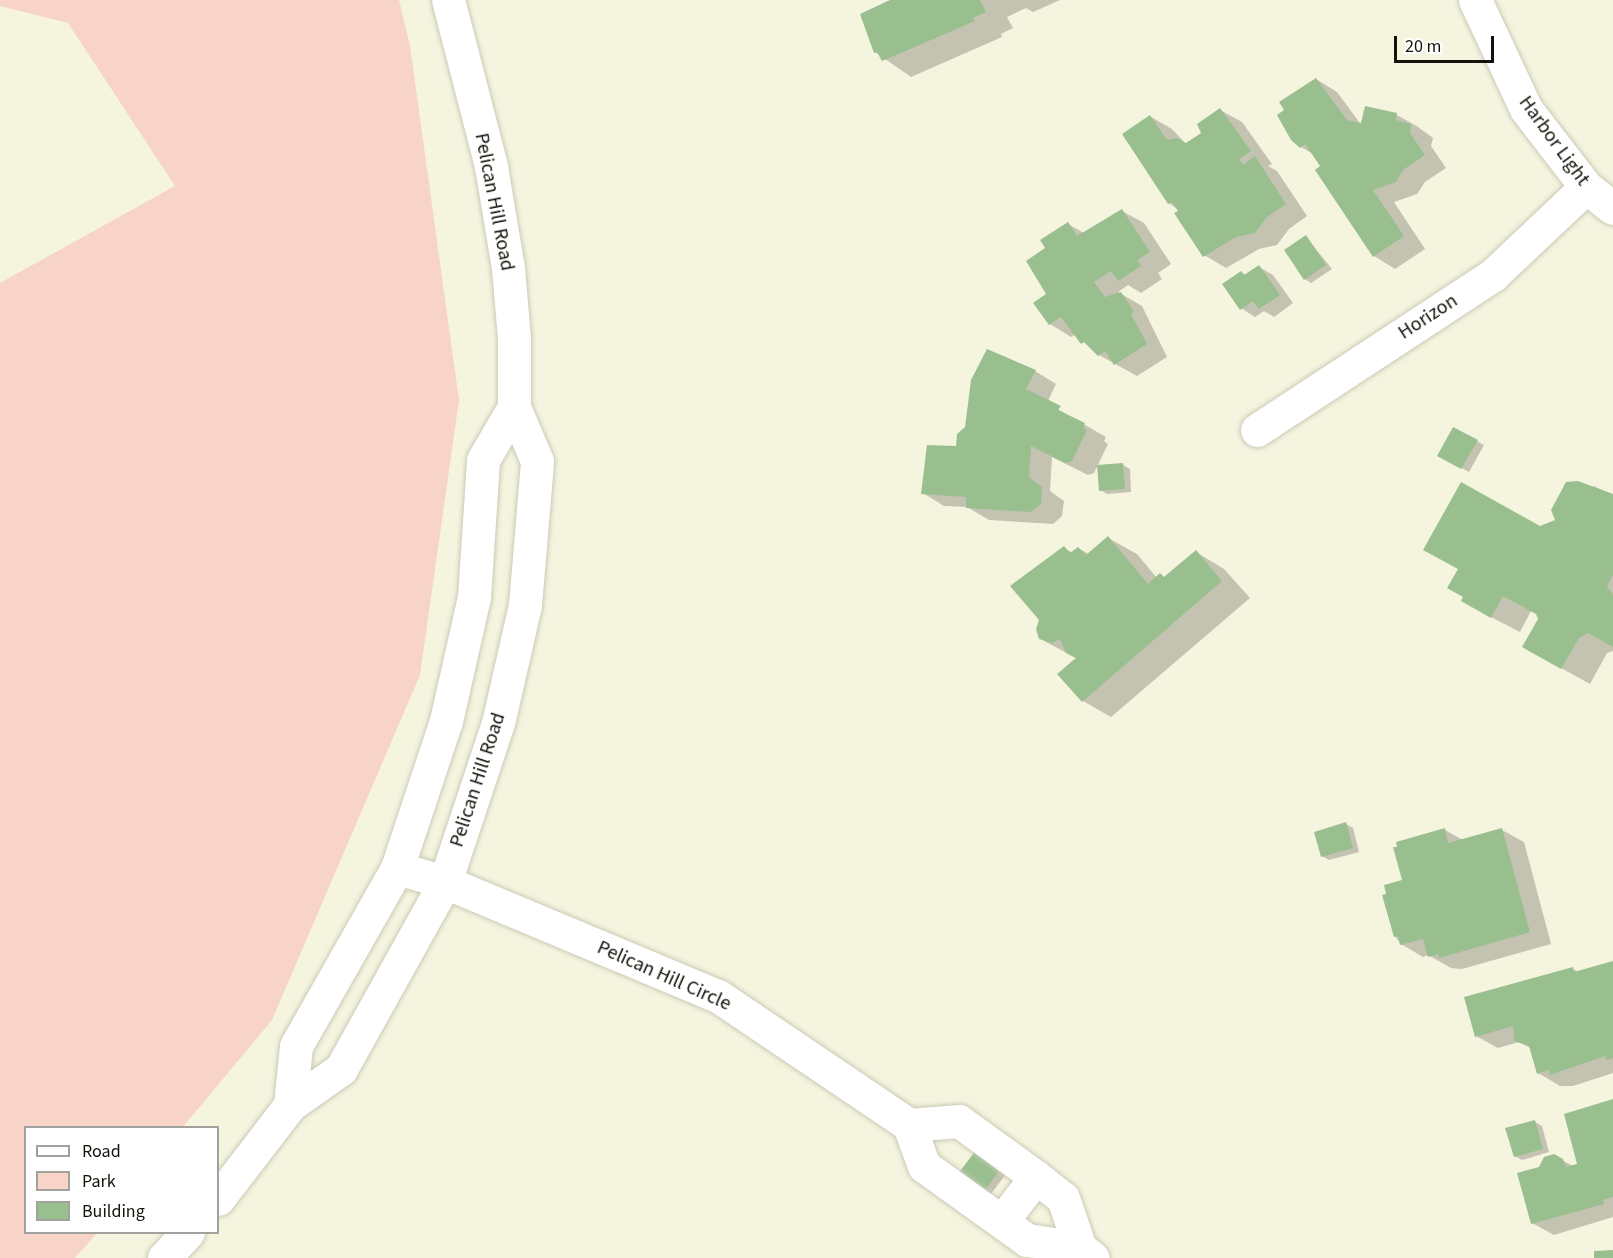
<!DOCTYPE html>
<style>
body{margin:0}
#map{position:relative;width:1613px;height:1258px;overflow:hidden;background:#f5f4df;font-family:"Source Sans 3",sans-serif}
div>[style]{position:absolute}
.green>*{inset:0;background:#f7d4c7}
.shadow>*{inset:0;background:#0003}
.building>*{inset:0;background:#99bf8f}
.roads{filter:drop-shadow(0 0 2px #cbcab6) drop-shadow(0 0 2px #cbcab6)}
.minor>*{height:33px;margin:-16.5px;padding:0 16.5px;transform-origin:16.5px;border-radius:16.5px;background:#fff}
span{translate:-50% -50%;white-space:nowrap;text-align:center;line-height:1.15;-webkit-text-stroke:4.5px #fff;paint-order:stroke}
.street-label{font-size:20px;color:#13130b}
.legend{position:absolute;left:24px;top:1126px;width:195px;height:108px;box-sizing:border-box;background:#fff;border:2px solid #a1a19d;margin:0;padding:8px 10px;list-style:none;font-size:18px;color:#13130b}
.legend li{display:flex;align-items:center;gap:12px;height:30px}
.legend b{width:30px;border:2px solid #a1a19d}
.scale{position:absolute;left:1394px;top:36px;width:100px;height:27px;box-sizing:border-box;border:3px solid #13130b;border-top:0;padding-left:8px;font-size:18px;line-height:21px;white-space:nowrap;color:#13130b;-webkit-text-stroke:4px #fff;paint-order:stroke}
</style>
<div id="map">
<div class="green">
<i style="clip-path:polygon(0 0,399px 0,410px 46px,459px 400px,420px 675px,272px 1020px,183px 1127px,26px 1128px,26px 1232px,97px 1233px,75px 1258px,0 1258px,0 283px,175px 186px,68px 23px,0 6px)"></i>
</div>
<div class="shadow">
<i style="clip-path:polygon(891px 0,1060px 0,1033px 12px,1026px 8px,1007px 17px,1013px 28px,1001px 34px,1002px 37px,911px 77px,875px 52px)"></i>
<i style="clip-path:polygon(1316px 79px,1337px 92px,1362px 126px,1366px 108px,1397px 115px,1418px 127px,1433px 138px,1431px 146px,1446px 168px,1425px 182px,1417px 194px,1394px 202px,1425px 249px,1395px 269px,1374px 256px,1323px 167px,1315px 155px,1301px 147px)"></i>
<i style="clip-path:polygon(1220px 110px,1242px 122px,1272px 164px,1268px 166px,1277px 171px,1307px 216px,1289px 229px,1277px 245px,1259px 249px,1226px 268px,1204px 255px,1180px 211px,1169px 203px,1151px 117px,1172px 129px,1187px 145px,1203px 134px)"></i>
<i style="clip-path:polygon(1122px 211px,1144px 223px,1171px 264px,1158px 273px,1162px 279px,1141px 293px,1128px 285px,1118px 292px,1142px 306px,1167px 357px,1137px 376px,1099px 355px,1076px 334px,1071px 337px,1050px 324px,1048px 248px,1068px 224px,1084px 233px)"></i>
<i style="clip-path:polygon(1306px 237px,1332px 269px,1311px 283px,1305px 279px)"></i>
<i style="clip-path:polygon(1259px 267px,1273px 275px,1293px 303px,1274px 317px,1264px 311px,1255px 317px,1241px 308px,1241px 272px,1246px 275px)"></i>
<i style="clip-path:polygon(1035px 371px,1056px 384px,1047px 403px,1106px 437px,1104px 441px,1108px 444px,1094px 473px,1088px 475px,1052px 457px,1050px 491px,1064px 501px,1062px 516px,1053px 524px,989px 520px,967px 507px,944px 506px,923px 493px,957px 448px)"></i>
<i style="clip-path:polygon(1454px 429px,1484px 445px,1469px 472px,1439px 456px)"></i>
<i style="clip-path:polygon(1123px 465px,1130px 469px,1131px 492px,1107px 494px,1101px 490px)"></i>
<i style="clip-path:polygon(1594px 486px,1613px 496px,1613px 651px,1607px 653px,1590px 684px,1552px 663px,1538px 614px,1531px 611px,1520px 632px,1491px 617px,1540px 527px,1557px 521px)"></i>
<i style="clip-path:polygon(1108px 538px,1137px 554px,1157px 578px,1166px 578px,1196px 552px,1224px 569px,1250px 598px,1111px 717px,1083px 701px,1078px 659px,1044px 641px,1037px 629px,1064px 548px,1073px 553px,1078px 548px,1089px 554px)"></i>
<i style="clip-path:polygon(1346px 824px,1353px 828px,1359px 852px,1329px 860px,1322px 856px)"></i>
<i style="clip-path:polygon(1445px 830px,1463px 840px,1502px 830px,1524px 842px,1551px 944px,1462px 969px,1451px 968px,1428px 955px,1423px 957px,1401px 944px,1395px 936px,1404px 881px)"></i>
<i style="clip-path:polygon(1613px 963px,1613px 1073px,1573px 1086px,1560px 1086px,1538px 1073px,1532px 1049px,1519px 1042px,1498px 1048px,1476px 1036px,1573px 969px,1579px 972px)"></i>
<i style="clip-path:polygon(1613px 1101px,1613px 1217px,1554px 1235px,1532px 1223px,1540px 1168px,1554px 1156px,1573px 1166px,1579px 1165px)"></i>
<i style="clip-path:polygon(1535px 1122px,1542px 1126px,1549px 1152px,1522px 1160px,1515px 1156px)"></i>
<i style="clip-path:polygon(983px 1156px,1007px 1173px,990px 1195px,984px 1191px)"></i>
</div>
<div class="building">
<i style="clip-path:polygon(890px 0,980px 0,986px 12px,973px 18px,975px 21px,882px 61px,877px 52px,874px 53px,860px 14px)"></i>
<i style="clip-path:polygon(1316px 78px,1347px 120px,1361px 123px,1365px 106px,1397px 113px,1396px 120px,1411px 124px,1410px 133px,1425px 155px,1403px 170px,1396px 182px,1373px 190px,1404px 236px,1373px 257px,1315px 170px,1320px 166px,1305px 144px,1300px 148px,1291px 140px,1277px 115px,1284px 110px,1279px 102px)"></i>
<i style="clip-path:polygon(1220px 108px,1251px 151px,1239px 159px,1243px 165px,1255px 156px,1286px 204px,1267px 217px,1255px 233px,1236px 237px,1203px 257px,1174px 213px,1178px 211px,1172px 202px,1168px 204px,1122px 134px,1150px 115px,1167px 140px,1177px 138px,1186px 143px,1201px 133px,1197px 124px)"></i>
<i style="clip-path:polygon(1122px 209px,1150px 252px,1137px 260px,1141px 266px,1118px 281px,1111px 271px,1094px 282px,1105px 297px,1121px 292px,1134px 312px,1131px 314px,1147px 344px,1114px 365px,1105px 351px,1098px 356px,1084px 342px,1081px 344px,1061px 317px,1049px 325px,1033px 303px,1046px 294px,1026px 261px,1045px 248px,1040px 240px,1068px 222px,1077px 236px)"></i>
<i style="clip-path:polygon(1306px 235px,1326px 265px,1304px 280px,1284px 250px)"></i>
<i style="clip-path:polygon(1259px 265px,1280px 295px,1259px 309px,1253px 301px,1240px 310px,1222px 284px,1241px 271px,1244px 275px)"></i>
<i style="clip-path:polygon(987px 349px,1036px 370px,1026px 389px,1061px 406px,1058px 410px,1085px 423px,1083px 428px,1087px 430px,1072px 461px,1065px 463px,1031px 446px,1029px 477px,1042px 487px,1041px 504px,1031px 512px,966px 508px,966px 497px,921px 494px,927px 445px,956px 446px,957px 434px,965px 427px,971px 380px)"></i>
<i style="clip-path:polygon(1453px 427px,1478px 440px,1461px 469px,1437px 456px)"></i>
<i style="clip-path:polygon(1123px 463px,1125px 489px,1099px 491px,1097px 465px)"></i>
<i style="clip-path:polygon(1578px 481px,1613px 494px,1613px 575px,1607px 586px,1613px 595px,1613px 647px,1588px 633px,1579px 638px,1561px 669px,1522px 647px,1538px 619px,1536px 614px,1503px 596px,1491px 618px,1461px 601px,1463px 597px,1447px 588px,1458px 569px,1423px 550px,1461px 482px,1540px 526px,1555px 520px,1551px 510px,1566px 482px)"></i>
<i style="clip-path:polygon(1108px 536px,1148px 584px,1160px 573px,1164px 577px,1196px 550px,1222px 581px,1082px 702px,1057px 674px,1076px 658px,1066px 653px,1060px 639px,1052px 643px,1039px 639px,1036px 629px,1039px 620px,1010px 586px,1064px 546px,1070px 553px,1078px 547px,1086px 555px)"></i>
<i style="clip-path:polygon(1346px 822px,1353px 848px,1321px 857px,1314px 832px)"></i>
<i style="clip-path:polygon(1445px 828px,1448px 843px,1502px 828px,1530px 932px,1439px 958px,1438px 954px,1428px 957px,1423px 939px,1400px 945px,1398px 936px,1394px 937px,1382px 895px,1386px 894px,1384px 885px,1402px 880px,1393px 847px,1397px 847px,1396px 842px)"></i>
<i style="clip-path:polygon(1613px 961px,1613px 1058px,1606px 1060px,1605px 1056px,1550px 1075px,1549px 1070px,1537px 1074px,1529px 1046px,1514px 1041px,1513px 1026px,1475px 1037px,1464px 997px,1573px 967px,1574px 972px)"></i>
<i style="clip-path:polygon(1613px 1099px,1613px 1197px,1603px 1200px,1604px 1204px,1531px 1224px,1517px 1173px,1539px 1167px,1544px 1157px,1554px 1154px,1563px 1159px,1566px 1167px,1577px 1164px,1564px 1114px)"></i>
<i style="clip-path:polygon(1535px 1120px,1543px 1149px,1514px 1157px,1505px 1128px)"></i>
<i style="clip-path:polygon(976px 1150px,1001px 1168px,983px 1193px,958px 1174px)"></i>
<i style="clip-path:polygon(1613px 1250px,1613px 1258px,1594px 1258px,1594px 1251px)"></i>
</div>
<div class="roads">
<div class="minor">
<i style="left:1475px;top:0;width:120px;rotate:64.9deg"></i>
<i style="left:1526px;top:109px;width:98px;rotate:52.4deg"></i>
<i style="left:1586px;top:187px;width:34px;rotate:38deg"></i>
<i style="left:1257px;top:430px;width:282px;rotate:-33.3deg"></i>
<i style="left:1493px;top:275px;width:128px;rotate:-43.4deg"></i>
<i style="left:397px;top:868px;width:50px;rotate:16.3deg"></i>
<i style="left:445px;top:882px;width:296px;rotate:22.7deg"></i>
<i style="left:718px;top:996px;width:230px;rotate:34deg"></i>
<i style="left:909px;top:1125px;width:44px;rotate:69.9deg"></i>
<i style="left:924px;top:1166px;width:127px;rotate:35.7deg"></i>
<i style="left:1027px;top:1240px;width:54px;rotate:8.6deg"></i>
<i style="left:290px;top:1105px;width:59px;rotate:-84.2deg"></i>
<i style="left:296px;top:1046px;width:205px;rotate:-60.4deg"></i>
<i style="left:397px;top:868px;width:155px;rotate:-71.6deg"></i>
<i style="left:446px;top:721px;width:127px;rotate:-77.3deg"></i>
<i style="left:474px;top:597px;width:137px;rotate:-86.2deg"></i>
<i style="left:483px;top:460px;width:61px;rotate:-59.7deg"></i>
<i style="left:909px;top:1125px;width:50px;rotate:-4.6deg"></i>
<i style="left:959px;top:1121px;width:95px;rotate:36deg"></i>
<i style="left:1036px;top:1177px;width:34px;rotate:38deg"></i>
<i style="left:1063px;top:1198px;width:53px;rotate:71.2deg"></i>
<i style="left:1080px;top:1248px;width:16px;rotate:38deg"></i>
<i style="left:218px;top:1199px;width:118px;rotate:-52.5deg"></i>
<i style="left:290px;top:1105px;width:62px;rotate:-35.2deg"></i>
<i style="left:341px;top:1069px;width:214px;rotate:-60.9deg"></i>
<i style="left:445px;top:882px;width:168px;rotate:-71.6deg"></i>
<i style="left:498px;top:723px;width:121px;rotate:-77.1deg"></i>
<i style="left:525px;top:605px;width:144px;rotate:-85.2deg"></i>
<i style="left:537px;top:461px;width:59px;rotate:-113.1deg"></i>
<i style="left:514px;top:407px;width:69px;rotate:-90deg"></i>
<i style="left:514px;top:338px;width:70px;rotate:-94.9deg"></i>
<i style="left:508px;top:268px;width:103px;rotate:-99.5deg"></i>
<i style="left:491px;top:166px;width:171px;rotate:-104.5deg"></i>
<i style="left:1002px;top:1221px;width:56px;rotate:-52.3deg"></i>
<i style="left:164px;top:1258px;width:35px;rotate:-47deg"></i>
</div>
</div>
<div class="street-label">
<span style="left:1554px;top:141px;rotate:54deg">Harbor Light</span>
<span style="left:494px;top:202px;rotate:79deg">Pelican Hill Road</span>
<span style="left:1428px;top:317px;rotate:-33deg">Horizon</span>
<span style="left:478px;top:780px;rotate:-72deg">Pelican Hill Road</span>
<span style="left:664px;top:976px;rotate:24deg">Pelican Hill Circle</span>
</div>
<ul class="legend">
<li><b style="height:8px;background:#fff"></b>Road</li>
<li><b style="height:16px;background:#f7d4c7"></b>Park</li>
<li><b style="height:16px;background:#99bf8f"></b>Building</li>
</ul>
<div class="scale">20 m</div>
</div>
